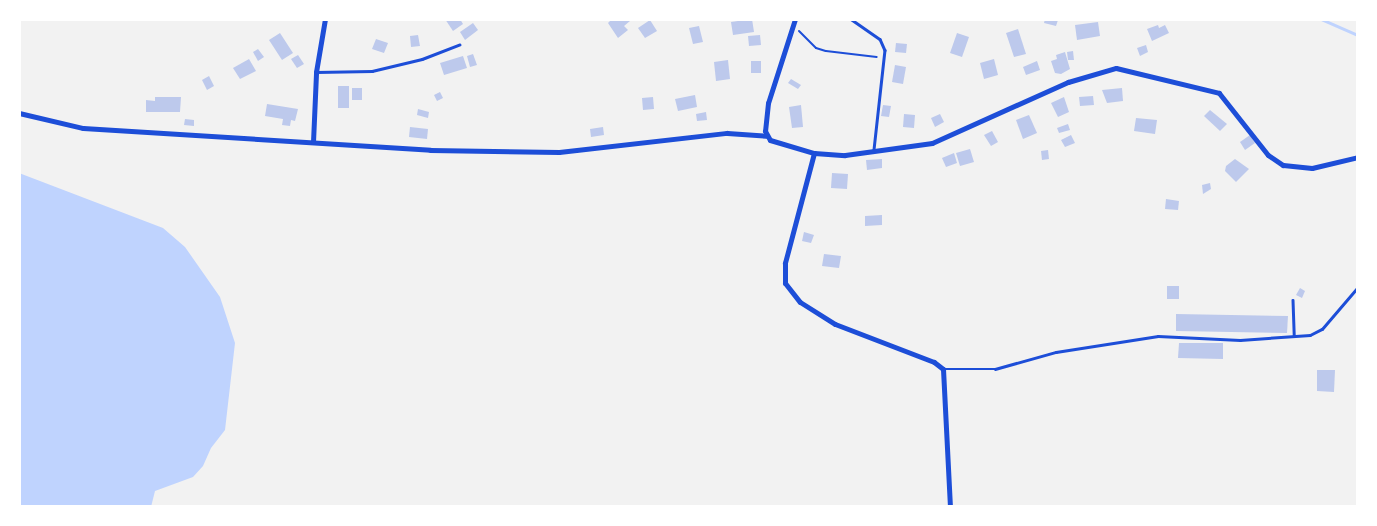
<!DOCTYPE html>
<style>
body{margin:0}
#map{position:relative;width:1377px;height:526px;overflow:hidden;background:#f2f2f2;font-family:"Libre Baskerville",serif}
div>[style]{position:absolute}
.water>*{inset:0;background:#bfd3fe}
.stream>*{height:2.5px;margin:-1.25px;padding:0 1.25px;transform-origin:1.25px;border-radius:1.25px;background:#bfd3fe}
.building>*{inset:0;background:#bdc9ec}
.path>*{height:2px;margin:-1px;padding:0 1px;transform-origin:1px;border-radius:1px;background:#1d4ed8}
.service>*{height:2.5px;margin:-1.25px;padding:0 1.25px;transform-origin:1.25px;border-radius:1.25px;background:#1d4ed8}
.minor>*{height:5px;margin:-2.5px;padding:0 2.5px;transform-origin:2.5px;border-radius:2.5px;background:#1d4ed8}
span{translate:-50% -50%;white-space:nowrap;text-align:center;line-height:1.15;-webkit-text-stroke:6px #fff;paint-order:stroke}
.frame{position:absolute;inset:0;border:21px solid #fff;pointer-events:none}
</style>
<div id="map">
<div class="water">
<i style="clip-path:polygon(19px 173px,163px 228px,185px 247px,220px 297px,235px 343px,225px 430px,211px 448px,203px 466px,193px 477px,155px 491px,151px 507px,19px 507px)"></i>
</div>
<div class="stream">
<i style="left:1321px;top:19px;width:40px;rotate:23.4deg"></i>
</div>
<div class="building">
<i style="clip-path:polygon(445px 19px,460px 19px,463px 24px,453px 31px)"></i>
<i style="clip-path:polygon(612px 19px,630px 21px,624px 26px,628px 30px,618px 38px,608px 23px)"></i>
<i style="clip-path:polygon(752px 19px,754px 32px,733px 35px,731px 22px)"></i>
<i style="clip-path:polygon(1045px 19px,1058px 20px,1056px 26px,1044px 23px)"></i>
<i style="clip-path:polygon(650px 20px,657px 31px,645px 38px,638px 28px)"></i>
<i style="clip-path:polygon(1098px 22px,1100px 36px,1077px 40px,1075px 25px)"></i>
<i style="clip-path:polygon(473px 23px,478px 30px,465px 40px,460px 32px)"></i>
<i style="clip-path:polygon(1158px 25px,1159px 28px,1165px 25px,1169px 33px,1152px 41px,1147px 29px)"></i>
<i style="clip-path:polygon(699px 26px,703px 42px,693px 44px,689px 28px)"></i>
<i style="clip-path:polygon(1018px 29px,1026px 54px,1014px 57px,1006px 33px)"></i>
<i style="clip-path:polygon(280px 33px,293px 53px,282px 60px,269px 40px)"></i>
<i style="clip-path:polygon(957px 33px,969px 37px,962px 57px,950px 53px)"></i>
<i style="clip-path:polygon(418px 35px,420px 46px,411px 47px,410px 36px)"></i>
<i style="clip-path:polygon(760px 35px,761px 45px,749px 46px,748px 36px)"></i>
<i style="clip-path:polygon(376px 39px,388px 43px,384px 53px,372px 49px)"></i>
<i style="clip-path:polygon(896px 43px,907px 44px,906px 53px,895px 52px)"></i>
<i style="clip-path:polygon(1146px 45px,1148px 52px,1140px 56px,1137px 48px)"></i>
<i style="clip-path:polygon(258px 49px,264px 57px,258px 61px,253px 52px)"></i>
<i style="clip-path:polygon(1073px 51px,1074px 60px,1068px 60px,1067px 52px)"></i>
<i style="clip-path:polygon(1065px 52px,1070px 69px,1061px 74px,1055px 73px,1051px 61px,1057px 59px,1056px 55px)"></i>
<i style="clip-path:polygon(473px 54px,477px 65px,470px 67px,467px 56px)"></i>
<i style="clip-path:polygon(298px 55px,304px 64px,297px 68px,291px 59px)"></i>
<i style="clip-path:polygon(463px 56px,467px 68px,444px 75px,440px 63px)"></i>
<i style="clip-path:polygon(249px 59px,256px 71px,240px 79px,233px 68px)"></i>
<i style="clip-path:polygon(994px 59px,998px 75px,984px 79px,980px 63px)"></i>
<i style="clip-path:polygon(728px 60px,730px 79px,716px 81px,714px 62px)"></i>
<i style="clip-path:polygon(751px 61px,761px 61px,761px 73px,751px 73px)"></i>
<i style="clip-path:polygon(1037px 61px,1040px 70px,1026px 75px,1023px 67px)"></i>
<i style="clip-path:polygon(895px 65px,906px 67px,903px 84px,892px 82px)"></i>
<i style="clip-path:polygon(209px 76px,214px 86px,207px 90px,202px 80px)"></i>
<i style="clip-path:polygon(791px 79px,801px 85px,798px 89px,788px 83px)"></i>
<i style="clip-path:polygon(338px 86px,349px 86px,349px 108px,338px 108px)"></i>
<i style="clip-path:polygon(352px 88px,362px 88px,362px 100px,352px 100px)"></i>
<i style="clip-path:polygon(1122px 88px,1123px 101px,1107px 103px,1102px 90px)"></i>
<i style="clip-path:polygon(440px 92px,443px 98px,437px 101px,434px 95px)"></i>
<i style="clip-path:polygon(695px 95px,697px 107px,678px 111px,675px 99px)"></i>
<i style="clip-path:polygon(1093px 96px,1094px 105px,1080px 106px,1079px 97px)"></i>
<i style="clip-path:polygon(155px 97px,181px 97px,180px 112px,146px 112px,146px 100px,155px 101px)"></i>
<i style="clip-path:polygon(653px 97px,654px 109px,643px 110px,642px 98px)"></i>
<i style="clip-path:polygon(1064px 97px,1069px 112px,1058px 117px,1051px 103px)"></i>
<i style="clip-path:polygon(267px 104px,298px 109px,295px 121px,291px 120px,290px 126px,282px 125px,283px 119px,265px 116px)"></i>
<i style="clip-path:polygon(801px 105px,803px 127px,792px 128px,789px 107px)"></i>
<i style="clip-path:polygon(883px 105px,891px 106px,889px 117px,881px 116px)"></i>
<i style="clip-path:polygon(418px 109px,429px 112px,428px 118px,417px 115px)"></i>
<i style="clip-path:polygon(1210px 110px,1227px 124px,1220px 131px,1204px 116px)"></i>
<i style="clip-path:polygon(706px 112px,707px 120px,697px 121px,696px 114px)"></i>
<i style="clip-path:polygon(904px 114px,915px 115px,914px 128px,903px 127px)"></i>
<i style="clip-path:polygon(940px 114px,944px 122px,935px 127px,931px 118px)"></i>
<i style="clip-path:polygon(1029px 115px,1037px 133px,1023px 139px,1016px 120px)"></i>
<i style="clip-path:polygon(1136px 118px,1157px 120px,1155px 134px,1134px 131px)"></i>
<i style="clip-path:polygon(185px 119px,194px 120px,194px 126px,184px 125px)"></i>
<i style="clip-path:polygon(1068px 124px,1070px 130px,1059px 133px,1057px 128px)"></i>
<i style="clip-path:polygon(410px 127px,428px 129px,427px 139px,409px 137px)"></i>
<i style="clip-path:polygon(603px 127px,604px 135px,591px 137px,590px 129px)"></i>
<i style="clip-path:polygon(992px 131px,998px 142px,991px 146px,984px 135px)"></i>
<i style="clip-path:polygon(1071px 135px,1075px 143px,1065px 147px,1061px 140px)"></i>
<i style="clip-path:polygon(1250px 135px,1255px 143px,1245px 150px,1240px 142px)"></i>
<i style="clip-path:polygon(970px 149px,974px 162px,960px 166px,956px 153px)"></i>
<i style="clip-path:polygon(1048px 150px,1049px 159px,1042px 160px,1041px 151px)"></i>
<i style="clip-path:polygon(954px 153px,957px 163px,946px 167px,942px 158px)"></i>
<i style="clip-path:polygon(882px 159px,882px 168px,867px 170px,866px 160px)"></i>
<i style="clip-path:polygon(1235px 159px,1249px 169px,1236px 182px,1225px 171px,1226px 166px)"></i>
<i style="clip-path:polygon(832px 173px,848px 174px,847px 189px,831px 188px)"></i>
<i style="clip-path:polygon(1210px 183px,1211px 189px,1203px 194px,1202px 185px)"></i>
<i style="clip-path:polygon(1166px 199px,1179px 201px,1178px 210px,1165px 209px)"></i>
<i style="clip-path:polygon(882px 215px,882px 225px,865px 226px,865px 216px)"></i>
<i style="clip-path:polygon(804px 232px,814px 235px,811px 243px,802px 241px)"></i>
<i style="clip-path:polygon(824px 254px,841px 256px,839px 268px,822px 266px)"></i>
<i style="clip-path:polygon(1167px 286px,1179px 286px,1179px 299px,1167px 299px)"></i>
<i style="clip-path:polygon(1300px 288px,1305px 291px,1302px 298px,1296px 295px)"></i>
<i style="clip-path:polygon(1176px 314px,1288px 316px,1287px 333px,1176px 331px)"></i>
<i style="clip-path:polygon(1179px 343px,1223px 343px,1223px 359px,1178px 358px)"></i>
<i style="clip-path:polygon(1317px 370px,1335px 370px,1334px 392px,1317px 391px)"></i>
</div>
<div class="path">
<i style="left:799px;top:31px;width:24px;rotate:45deg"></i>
<i style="left:816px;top:48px;width:10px;rotate:17deg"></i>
<i style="left:826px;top:51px;width:51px;rotate:6.7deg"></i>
</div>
<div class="service">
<i style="left:851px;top:19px;width:35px;rotate:35deg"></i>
<i style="left:880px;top:39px;width:12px;rotate:66deg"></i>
<i style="left:885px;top:50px;width:100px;rotate:96.3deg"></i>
<i style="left:316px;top:72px;width:56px;rotate:-1deg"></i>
<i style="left:372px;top:71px;width:51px;rotate:-13.5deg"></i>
<i style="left:422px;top:59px;width:40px;rotate:-21deg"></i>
<i style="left:1293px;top:300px;width:36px;rotate:88deg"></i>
<i style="left:943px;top:369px;width:52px"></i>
<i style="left:995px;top:369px;width:63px;rotate:-15.6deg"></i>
<i style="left:1056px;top:352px;width:103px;rotate:-8.9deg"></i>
<i style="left:1158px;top:336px;width:82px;rotate:2.8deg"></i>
<i style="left:1240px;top:340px;width:70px;rotate:-4.1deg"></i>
<i style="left:1310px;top:335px;width:13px;rotate:-27deg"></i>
<i style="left:1322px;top:329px;width:55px;rotate:-49.4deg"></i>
</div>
<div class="minor">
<i style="left:795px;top:19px;width:88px;rotate:107.8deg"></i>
<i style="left:768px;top:103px;width:28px;rotate:96deg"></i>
<i style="left:765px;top:131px;width:10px;rotate:61deg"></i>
<i style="left:770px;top:140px;width:46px;rotate:16.5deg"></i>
<i style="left:814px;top:153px;width:31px;rotate:4deg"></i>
<i style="left:845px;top:155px;width:88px;rotate:-7.9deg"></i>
<i style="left:932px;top:143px;width:149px;rotate:-24.2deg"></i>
<i style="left:1068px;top:82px;width:50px;rotate:-16.3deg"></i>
<i style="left:1116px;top:68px;width:106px;rotate:13.6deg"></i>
<i style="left:1219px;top:93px;width:79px;rotate:51.7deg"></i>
<i style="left:1268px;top:155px;width:18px;rotate:34deg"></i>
<i style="left:1283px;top:165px;width:29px;rotate:6deg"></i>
<i style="left:1312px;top:168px;width:47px;rotate:-13.4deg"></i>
<i style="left:19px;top:113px;width:66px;rotate:13.2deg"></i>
<i style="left:83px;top:128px;width:348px;rotate:3.6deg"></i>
<i style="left:430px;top:150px;width:129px;rotate:0.9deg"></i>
<i style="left:559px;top:152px;width:169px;rotate:-6.5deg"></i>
<i style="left:727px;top:133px;width:39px;rotate:4deg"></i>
<i style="left:313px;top:142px;width:70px;rotate:-87.5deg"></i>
<i style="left:316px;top:72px;width:54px;rotate:-80.4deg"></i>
<i style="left:814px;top:153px;width:114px;rotate:104.8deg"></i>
<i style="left:785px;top:263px;width:20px;rotate:90deg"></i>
<i style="left:785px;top:283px;width:24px;rotate:52deg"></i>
<i style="left:800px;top:302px;width:41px;rotate:32.2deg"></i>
<i style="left:835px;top:324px;width:106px;rotate:21deg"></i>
<i style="left:934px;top:362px;width:11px;rotate:38deg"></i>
<i style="left:943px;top:369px;width:138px;rotate:87.1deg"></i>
</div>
<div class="frame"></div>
</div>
